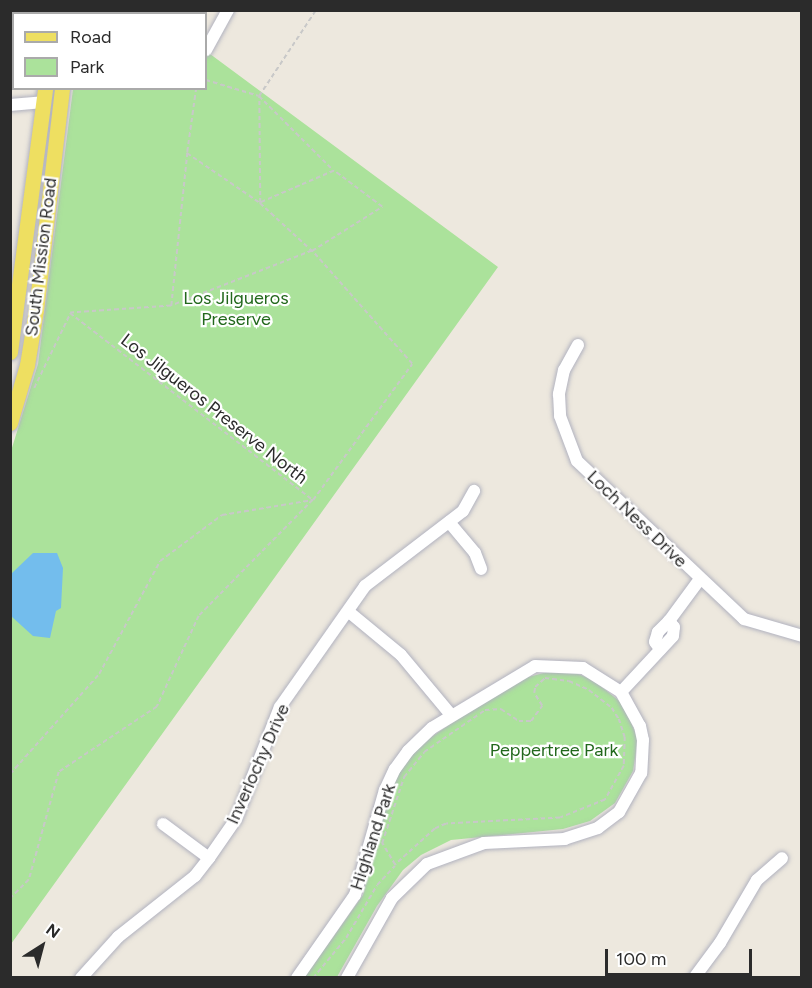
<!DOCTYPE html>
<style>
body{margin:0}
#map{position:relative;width:812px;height:988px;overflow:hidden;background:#ede8de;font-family:Figtree,sans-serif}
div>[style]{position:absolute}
.green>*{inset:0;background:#abe29b}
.water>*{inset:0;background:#73bded}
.path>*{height:1.5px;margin-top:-0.75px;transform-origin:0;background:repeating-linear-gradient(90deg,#c8c8c8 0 4.5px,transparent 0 7.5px)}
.roads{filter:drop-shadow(0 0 2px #b1b2bf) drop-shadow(0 0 2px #b1b2bf)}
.minor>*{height:12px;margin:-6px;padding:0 6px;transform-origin:6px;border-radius:6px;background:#fff}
.major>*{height:15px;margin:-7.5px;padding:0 7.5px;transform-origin:7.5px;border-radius:7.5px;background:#eedf61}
span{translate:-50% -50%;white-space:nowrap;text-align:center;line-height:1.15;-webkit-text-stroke:4.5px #fff;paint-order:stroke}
.street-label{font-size:18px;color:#2b2b2b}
.park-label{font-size:18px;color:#22681c}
.frame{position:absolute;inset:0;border:12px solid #2b2b2b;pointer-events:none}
.legend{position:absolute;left:12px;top:12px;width:195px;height:78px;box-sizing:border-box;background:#fff;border:2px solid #aaa;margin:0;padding:8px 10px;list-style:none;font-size:18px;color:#2b2b2b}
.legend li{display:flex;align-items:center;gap:12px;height:30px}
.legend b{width:30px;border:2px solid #aaa}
.north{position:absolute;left:12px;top:916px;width:60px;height:60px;-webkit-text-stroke:4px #fff;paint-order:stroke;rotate:36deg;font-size:16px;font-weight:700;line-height:24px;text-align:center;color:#2b2b2b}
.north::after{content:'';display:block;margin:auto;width:21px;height:27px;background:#2b2b2b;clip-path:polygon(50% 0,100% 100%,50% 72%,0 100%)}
.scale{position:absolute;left:605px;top:949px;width:147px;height:27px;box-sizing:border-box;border:3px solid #2b2b2b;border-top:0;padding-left:8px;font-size:18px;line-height:21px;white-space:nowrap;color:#2b2b2b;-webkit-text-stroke:4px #fff;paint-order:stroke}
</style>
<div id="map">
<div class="green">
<i style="clip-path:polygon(83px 10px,151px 10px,156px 13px,82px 13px)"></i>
<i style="clip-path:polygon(206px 51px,498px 267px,11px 944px,11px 451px,38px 364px,73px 89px,206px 88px)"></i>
<i style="clip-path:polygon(563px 668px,593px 680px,623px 704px,638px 739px,633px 771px,615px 803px,590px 821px,563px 829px,451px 840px,421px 855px,403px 870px,377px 906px,337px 977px,304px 978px,363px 895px,382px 814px,398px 775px,417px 747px,513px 681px)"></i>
</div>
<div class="water">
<i style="clip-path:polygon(33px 553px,57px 553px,63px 568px,61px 608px,56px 611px,50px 638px,33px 636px,11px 616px,11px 574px)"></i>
</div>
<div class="path">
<i style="left:206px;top:80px;width:55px;rotate:16.8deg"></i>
<i style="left:259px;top:96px;width:106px;rotate:45deg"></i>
<i style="left:334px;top:171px;width:81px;rotate:156.6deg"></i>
<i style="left:260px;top:203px;width:107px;rotate:-90.5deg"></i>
<i style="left:259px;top:96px;width:103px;rotate:-56.5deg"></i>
<i style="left:187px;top:152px;width:65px;rotate:-82deg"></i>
<i style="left:171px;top:306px;width:101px;rotate:176deg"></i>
<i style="left:70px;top:313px;width:307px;rotate:37.6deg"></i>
<i style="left:313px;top:500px;width:168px;rotate:-53.9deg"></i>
<i style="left:412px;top:364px;width:151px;rotate:-131.5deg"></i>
<i style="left:312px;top:251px;width:151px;rotate:158.7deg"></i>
<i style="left:171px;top:306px;width:154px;rotate:-84deg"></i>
<i style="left:187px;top:153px;width:88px;rotate:34.4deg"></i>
<i style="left:260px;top:203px;width:71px;rotate:42.7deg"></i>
<i style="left:312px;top:251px;width:83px;rotate:-32.2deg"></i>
<i style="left:382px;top:207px;width:60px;rotate:-143.1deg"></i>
<i style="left:34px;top:388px;width:82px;rotate:-64.1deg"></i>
<i style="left:545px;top:678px;width:24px;rotate:7deg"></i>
<i style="left:569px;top:681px;width:22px;rotate:24deg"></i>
<i style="left:589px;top:690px;width:29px;rotate:38deg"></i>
<i style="left:612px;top:708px;width:13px;rotate:58deg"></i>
<i style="left:619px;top:719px;width:19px;rotate:72deg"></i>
<i style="left:625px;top:737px;width:29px;rotate:92deg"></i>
<i style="left:624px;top:766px;width:39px;rotate:119deg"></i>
<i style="left:605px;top:800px;width:48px;rotate:158.2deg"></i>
<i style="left:560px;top:818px;width:114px;rotate:177deg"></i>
<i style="left:446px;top:824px;width:12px;rotate:156deg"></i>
<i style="left:435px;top:829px;width:54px;rotate:138deg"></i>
<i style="left:395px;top:865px;width:26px;rotate:-121deg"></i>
<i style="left:382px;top:843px;width:70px;rotate:-71.6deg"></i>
<i style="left:404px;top:777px;width:32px;rotate:-51deg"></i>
<i style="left:424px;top:752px;width:74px;rotate:-34.5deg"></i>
<i style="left:485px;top:710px;width:16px;rotate:-4deg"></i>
<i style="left:501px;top:709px;width:22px;rotate:34deg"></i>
<i style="left:519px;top:721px;width:12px"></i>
<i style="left:531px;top:721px;width:19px;rotate:-54deg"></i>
<i style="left:542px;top:706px;width:15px;rotate:-122deg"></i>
<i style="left:534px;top:693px;width:6px;rotate:-81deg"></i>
<i style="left:535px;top:687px;width:13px;rotate:-42deg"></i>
<i style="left:10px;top:774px;width:134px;rotate:-48.3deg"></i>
<i style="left:99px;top:674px;width:128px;rotate:-61.6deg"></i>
<i style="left:160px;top:561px;width:77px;rotate:-36.6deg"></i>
<i style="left:222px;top:515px;width:92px;rotate:-9.4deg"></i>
<i style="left:313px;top:500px;width:163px;rotate:134.5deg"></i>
<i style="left:199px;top:616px;width:100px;rotate:114.8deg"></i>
<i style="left:157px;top:707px;width:118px;rotate:146.4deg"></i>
<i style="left:59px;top:772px;width:112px;rotate:105.5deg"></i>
<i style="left:29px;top:880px;width:27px;rotate:135deg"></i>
<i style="left:313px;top:978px;width:52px;rotate:-50.5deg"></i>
<i style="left:346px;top:938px;width:61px;rotate:-59.7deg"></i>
<i style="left:377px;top:885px;width:26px;rotate:-47deg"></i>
</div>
<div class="roads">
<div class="minor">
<i style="left:206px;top:50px;width:46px;rotate:-61.2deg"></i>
<i style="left:10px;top:105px;width:33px;rotate:-5deg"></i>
<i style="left:578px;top:345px;width:29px;rotate:119deg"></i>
<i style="left:564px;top:370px;width:25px;rotate:102deg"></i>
<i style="left:559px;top:394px;width:22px;rotate:87deg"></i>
<i style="left:560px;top:416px;width:48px;rotate:69.3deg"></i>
<i style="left:577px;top:461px;width:230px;rotate:43.4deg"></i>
<i style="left:744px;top:619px;width:60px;rotate:16.3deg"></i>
<i style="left:449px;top:522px;width:40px;rotate:50deg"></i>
<i style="left:475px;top:553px;width:17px;rotate:69deg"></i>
<i style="left:349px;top:612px;width:67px;rotate:39.6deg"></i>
<i style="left:401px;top:655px;width:78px;rotate:50.2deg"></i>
<i style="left:669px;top:621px;width:52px;rotate:-53.6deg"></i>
<i style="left:621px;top:692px;width:76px;rotate:-47.1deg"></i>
<i style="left:673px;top:636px;width:9px;rotate:-84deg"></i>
<i style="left:674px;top:627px;width:8px;rotate:-130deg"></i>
<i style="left:669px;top:621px;width:16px;rotate:135deg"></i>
<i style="left:658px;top:632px;width:10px;rotate:107deg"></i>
<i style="left:655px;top:642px;width:9px;rotate:54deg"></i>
<i style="left:163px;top:824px;width:57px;rotate:36.5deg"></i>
<i style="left:81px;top:978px;width:55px;rotate:-47.9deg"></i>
<i style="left:118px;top:937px;width:98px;rotate:-38.4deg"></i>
<i style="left:195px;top:876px;width:23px;rotate:-52deg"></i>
<i style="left:209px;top:858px;width:47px;rotate:-55.3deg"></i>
<i style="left:236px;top:819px;width:120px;rotate:-68.6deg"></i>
<i style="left:280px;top:707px;width:148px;rotate:-54.9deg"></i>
<i style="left:365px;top:586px;width:123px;rotate:-37.4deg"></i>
<i style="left:463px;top:511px;width:23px;rotate:-61deg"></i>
<i style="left:297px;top:978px;width:101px;rotate:-55.1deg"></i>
<i style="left:355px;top:895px;width:109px;rotate:-74.1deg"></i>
<i style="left:385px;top:790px;width:23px;rotate:-65deg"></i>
<i style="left:395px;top:769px;width:22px;rotate:-54deg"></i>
<i style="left:408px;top:751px;width:33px;rotate:-44deg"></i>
<i style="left:432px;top:728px;width:120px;rotate:-31deg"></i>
<i style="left:535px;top:666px;width:48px;rotate:2.4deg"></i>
<i style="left:583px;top:668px;width:45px;rotate:32.3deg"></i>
<i style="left:621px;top:692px;width:39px;rotate:61deg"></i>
<i style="left:640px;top:726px;width:14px;rotate:78deg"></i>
<i style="left:643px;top:740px;width:33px;rotate:93deg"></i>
<i style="left:641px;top:773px;width:45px;rotate:119.4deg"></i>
<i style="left:619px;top:812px;width:26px;rotate:143deg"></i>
<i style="left:598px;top:828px;width:35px;rotate:162deg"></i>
<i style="left:565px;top:839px;width:81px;rotate:177.2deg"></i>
<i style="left:484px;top:843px;width:61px;rotate:159.8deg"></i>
<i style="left:427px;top:864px;width:49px;rotate:135.8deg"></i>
<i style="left:392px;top:898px;width:92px;rotate:119.4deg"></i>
<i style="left:694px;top:978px;width:44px;rotate:-53.4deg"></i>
<i style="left:720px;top:943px;width:73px;rotate:-59.6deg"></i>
<i style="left:757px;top:880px;width:33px;rotate:-41deg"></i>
</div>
<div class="major">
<i style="left:56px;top:14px;width:4px;rotate:-90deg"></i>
<i style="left:73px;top:14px;width:4px;rotate:-76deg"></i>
<i style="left:10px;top:352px;width:266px;rotate:-82.4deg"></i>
<i style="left:10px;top:423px;width:60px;rotate:-73.7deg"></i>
<i style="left:27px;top:365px;width:56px;rotate:-80.7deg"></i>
<i style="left:36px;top:310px;width:224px;rotate:-83.3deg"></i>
</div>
</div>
<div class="street-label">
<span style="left:41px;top:257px;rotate:-83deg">South Mission Road</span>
<span style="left:214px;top:409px;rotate:38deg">Los Jilgueros Preserve North</span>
<span style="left:637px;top:519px;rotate:44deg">Loch Ness Drive</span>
<span style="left:258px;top:764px;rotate:-66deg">Inverlochy Drive</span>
<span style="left:373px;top:837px;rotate:-72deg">Highland Park</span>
</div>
<div class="park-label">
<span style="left:236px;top:309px">Los Jilgueros<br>Preserve</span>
<span style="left:554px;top:750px">Peppertree Park</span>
</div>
<div class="frame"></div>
<ul class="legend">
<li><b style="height:8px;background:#eedf61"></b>Road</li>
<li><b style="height:16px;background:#abe29b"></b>Park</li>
</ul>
<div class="north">N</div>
<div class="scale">100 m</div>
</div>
